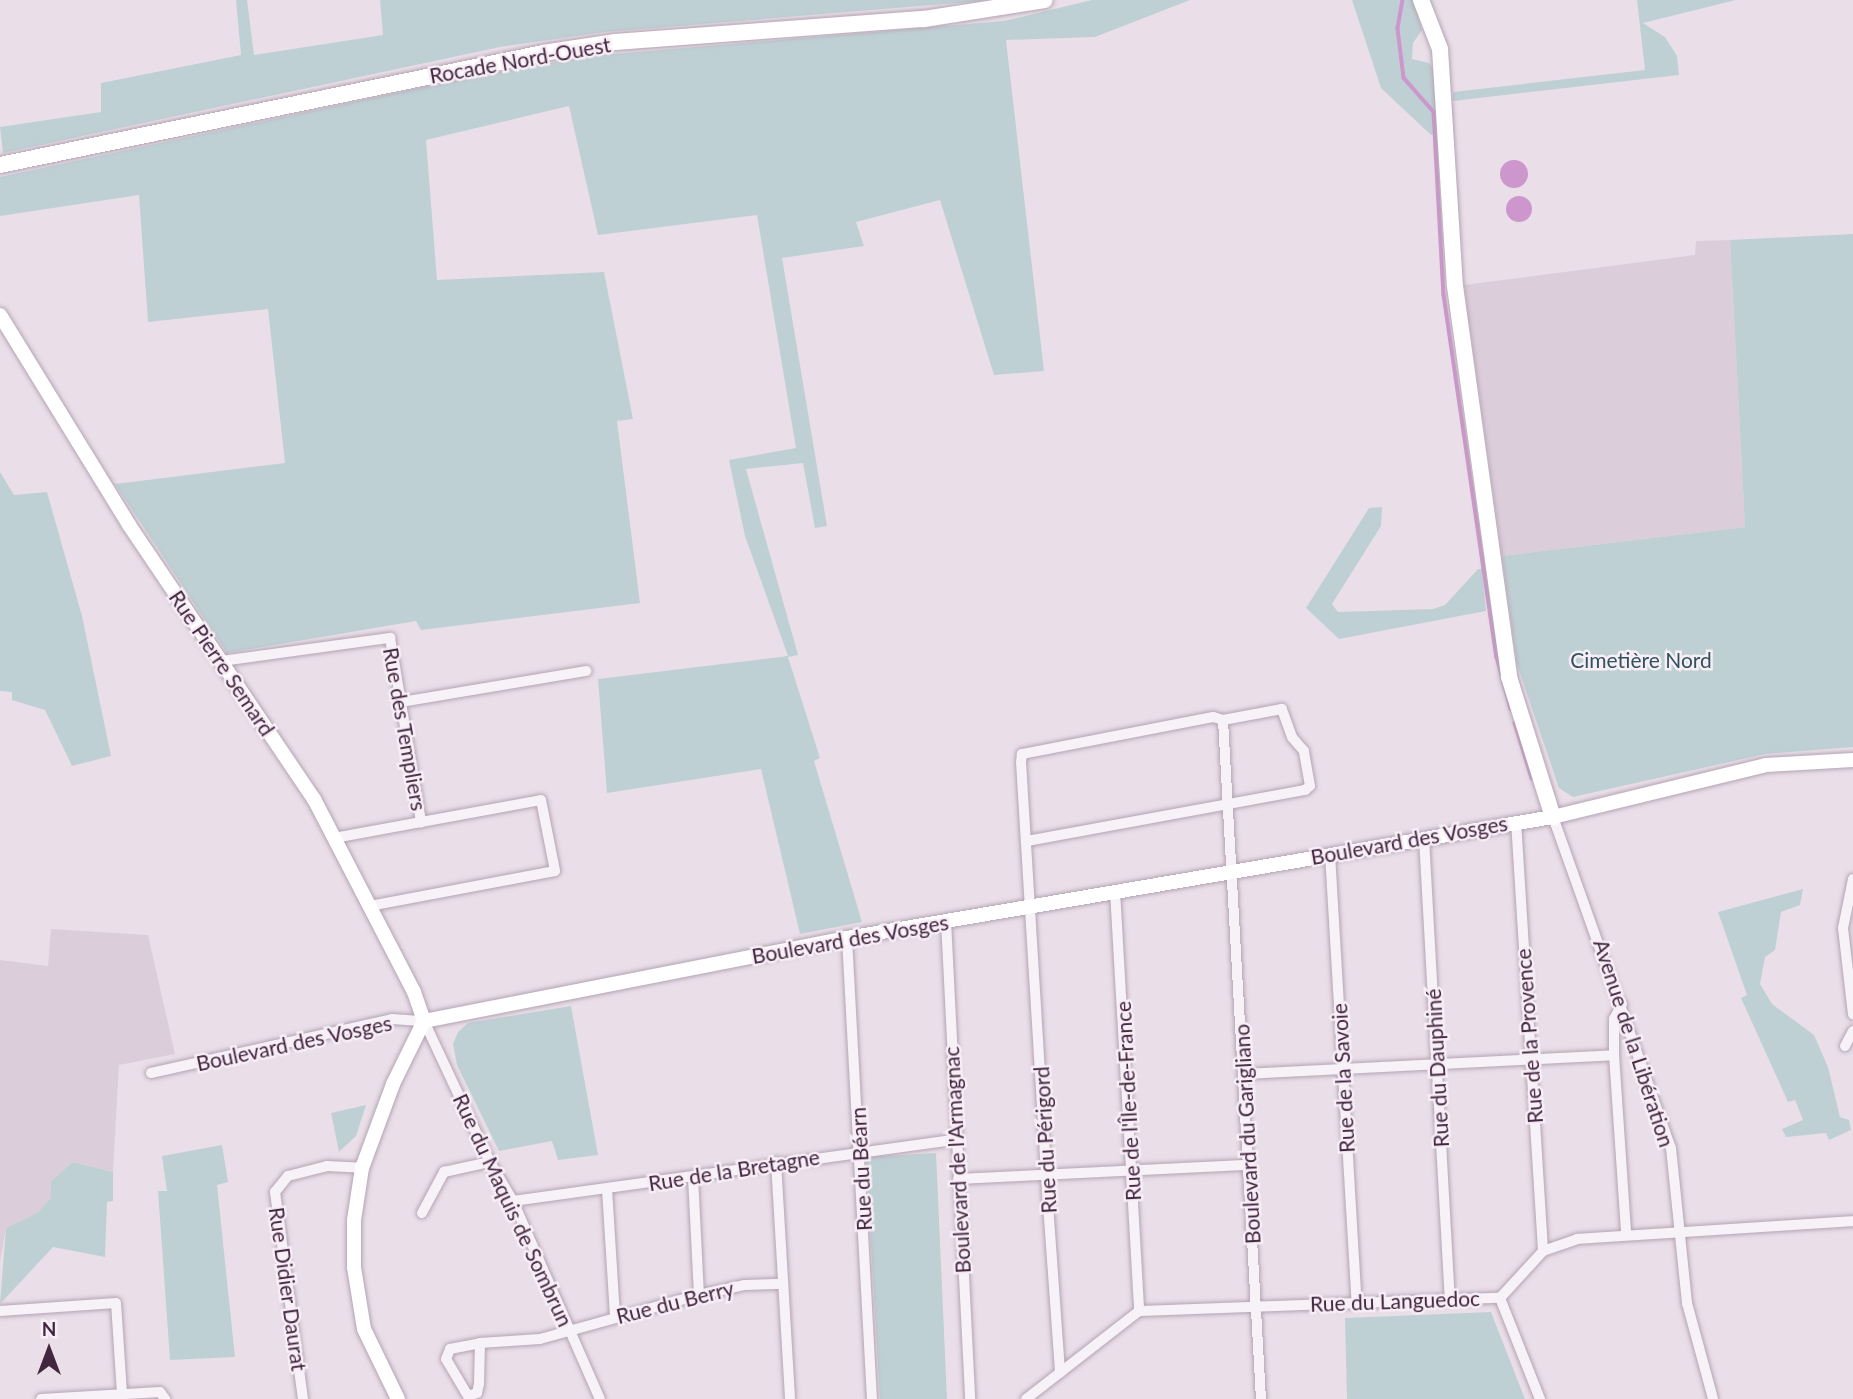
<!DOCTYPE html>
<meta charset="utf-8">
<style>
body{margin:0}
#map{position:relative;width:1853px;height:1399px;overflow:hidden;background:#eadfe9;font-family:Lato,sans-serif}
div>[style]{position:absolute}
.built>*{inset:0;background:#dccdda}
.green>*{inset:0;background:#bfd0d4}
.water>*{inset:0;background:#cd96cd}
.round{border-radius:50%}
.stream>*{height:3.5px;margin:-1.75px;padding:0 1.75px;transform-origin:1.75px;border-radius:1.75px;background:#cd96cd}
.roads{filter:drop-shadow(0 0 2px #b4a4b3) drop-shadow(0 0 2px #b4a4b3)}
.minor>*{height:10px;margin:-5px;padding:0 5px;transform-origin:5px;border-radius:5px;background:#f7f2f7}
.secondary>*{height:14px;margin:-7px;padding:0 7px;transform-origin:7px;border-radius:7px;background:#fff}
.primary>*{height:16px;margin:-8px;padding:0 8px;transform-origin:8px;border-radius:8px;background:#fff}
span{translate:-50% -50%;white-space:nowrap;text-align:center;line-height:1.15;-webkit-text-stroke:5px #f7eef6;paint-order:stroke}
.street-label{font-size:21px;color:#42263f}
.park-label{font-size:21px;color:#32525f}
.north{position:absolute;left:14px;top:1315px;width:70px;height:70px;-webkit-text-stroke:5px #f7eef6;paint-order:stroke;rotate:0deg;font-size:19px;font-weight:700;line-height:28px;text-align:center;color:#42263f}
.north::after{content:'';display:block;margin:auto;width:24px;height:32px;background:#42263f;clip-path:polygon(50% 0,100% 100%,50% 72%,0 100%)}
</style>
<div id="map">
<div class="built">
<i style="clip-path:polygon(1730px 240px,1745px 527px,1502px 556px,1464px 285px,1695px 255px,1696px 241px)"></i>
<i style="clip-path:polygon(51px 929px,148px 935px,175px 1054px,119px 1065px,113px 1172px,73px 1162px,51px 1181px,50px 1199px,37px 1213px,6px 1228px,0 1261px,0 960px,48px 966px)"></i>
</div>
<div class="green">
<i style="clip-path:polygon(236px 0,247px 0,254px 55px,383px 35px,380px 0,993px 0,605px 32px,500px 47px,3px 153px,0 127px,101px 112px,101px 83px,241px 55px)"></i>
<i style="clip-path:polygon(1092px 0,1190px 0,1095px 37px,1006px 40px,1044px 371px,994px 375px,940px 200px,856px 222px,864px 246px,782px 258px,827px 526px,815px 528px,803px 463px,746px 469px,798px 655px,788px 657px,820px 758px,814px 761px,862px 922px,800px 934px,761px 769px,607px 793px,598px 679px,788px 656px,745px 536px,729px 460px,796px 448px,757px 215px,598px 235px,569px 106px,426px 140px,437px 280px,604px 272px,633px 419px,617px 421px,640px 603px,421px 630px,416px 621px,227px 653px,115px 484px,285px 463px,268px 309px,148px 322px,139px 195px,0 216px,0 177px,467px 78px,590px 56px,1004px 21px)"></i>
<i style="clip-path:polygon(1352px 0,1413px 0,1422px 30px,1413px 43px,1412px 59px,1429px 63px,1433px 69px,1438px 133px,1431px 135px,1381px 88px)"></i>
<i style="clip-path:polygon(1637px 0,1736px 0,1643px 23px,1665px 37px,1677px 56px,1679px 75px,1453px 101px,1453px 92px,1645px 70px)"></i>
<i style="clip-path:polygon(1853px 234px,1853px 747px,1765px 754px,1573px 797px,1559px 788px,1517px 664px,1502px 556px,1745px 527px,1730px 240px)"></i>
<i style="clip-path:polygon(0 472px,14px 495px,47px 492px,82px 616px,111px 756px,72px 766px,45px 710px,12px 700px,12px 692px,0 691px)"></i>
<i style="clip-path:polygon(1382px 507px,1381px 526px,1332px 604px,1338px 612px,1433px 609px,1445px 605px,1478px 569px,1482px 569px,1486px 611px,1339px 639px,1306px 608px,1369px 508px)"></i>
<i style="clip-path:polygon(1803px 889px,1800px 905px,1781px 912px,1775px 950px,1765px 957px,1760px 984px,1772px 1004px,1814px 1035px,1828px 1067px,1840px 1117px,1849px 1120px,1851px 1130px,1829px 1140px,1826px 1133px,1786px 1137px,1782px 1129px,1803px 1120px,1795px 1100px,1788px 1102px,1741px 998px,1747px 995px,1718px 912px)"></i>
<i style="clip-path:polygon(571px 1006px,598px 1155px,558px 1160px,552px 1141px,499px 1151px,457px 1065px,453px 1044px,458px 1032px,468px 1023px)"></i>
<i style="clip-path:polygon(366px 1105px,356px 1136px,339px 1152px,331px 1113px)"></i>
<i style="clip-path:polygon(222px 1145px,228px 1182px,217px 1185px,235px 1357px,170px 1360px,158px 1191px,167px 1191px,162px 1156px)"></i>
<i style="clip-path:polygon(936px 1153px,947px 1399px,880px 1399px,866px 1157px)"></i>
<i style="clip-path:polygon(73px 1162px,113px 1172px,113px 1201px,107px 1202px,105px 1257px,53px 1247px,0 1304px,6px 1228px,37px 1213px,50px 1199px,51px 1181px)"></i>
<i style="clip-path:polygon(1491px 1312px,1525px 1399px,1347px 1399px,1345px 1318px)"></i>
</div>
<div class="water">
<i class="round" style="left:1500px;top:160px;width:28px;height:28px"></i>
<i class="round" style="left:1506px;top:196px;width:26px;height:26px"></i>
</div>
<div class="stream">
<i style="left:1403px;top:0;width:29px;rotate:100deg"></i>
<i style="left:1398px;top:29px;width:49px;rotate:83deg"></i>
<i style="left:1404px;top:78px;width:45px;rotate:48.6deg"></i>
<i style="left:1434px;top:112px;width:183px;rotate:86.9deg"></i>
<i style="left:1444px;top:295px;width:366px;rotate:81.7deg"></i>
<i style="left:1497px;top:657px;width:54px;rotate:74.9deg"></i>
<i style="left:1515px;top:723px;width:58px;rotate:72.8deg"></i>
</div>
<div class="roads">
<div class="minor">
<i style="left:221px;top:661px;width:171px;rotate:-7.8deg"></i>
<i style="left:390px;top:638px;width:187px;rotate:80.4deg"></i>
<i style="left:401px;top:702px;width:188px;rotate:-9.5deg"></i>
<i style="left:1223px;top:720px;width:680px;rotate:86.8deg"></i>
<i style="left:1553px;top:817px;width:351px;rotate:70.4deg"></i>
<i style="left:1671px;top:1148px;width:156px;rotate:84.1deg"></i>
<i style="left:1687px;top:1303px;width:99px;rotate:74.8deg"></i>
<i style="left:1516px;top:821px;width:431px;rotate:86.4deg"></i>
<i style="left:334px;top:838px;width:210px;rotate:-10.4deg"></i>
<i style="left:541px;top:800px;width:72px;rotate:78.8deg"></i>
<i style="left:555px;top:871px;width:188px;rotate:169.3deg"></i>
<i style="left:1424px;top:838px;width:461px;rotate:86.8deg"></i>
<i style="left:1027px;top:841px;width:283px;rotate:-10.4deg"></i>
<i style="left:1305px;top:790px;width:6px;rotate:-39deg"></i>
<i style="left:1310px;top:786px;width:36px;rotate:-100deg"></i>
<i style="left:1304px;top:751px;width:18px;rotate:-131deg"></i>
<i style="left:1292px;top:737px;width:30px;rotate:-110deg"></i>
<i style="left:1282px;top:709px;width:60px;rotate:169.4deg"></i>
<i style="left:1223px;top:720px;width:10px;rotate:-163deg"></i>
<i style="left:1213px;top:717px;width:195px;rotate:169deg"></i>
<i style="left:1022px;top:754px;width:8px;rotate:97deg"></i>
<i style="left:1021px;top:762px;width:415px;rotate:86.5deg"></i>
<i style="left:1046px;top:1176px;width:197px;rotate:85.9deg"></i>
<i style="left:1330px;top:854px;width:449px;rotate:86.6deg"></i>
<i style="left:1853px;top:879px;width:50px;rotate:101.5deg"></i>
<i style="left:1843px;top:928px;width:87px;rotate:83.4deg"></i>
<i style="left:1115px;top:891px;width:421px;rotate:86.7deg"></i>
<i style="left:946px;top:921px;width:479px;rotate:87.1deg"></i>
<i style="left:847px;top:938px;width:462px;rotate:86.9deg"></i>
<i style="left:1622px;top:1004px;width:17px;rotate:118deg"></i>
<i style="left:1614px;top:1019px;width:36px;rotate:90deg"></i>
<i style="left:1614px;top:1055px;width:178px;rotate:86.1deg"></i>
<i style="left:1845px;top:1046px;width:17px;rotate:-62deg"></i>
<i style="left:151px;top:1073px;width:247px;rotate:-12.6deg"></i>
<i style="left:392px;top:1019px;width:32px;rotate:4deg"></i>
<i style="left:424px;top:1021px;width:156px;rotate:64.9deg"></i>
<i style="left:490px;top:1162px;width:45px;rotate:59.5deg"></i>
<i style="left:513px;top:1201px;width:216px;rotate:66.3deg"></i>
<i style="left:1244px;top:1074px;width:370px;rotate:-2.9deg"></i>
<i style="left:776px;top:1162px;width:237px;rotate:86.6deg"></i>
<i style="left:693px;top:1177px;width:118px;rotate:87.1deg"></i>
<i style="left:958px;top:1179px;width:291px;rotate:-2.8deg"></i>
<i style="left:607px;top:1189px;width:128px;rotate:86.4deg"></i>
<i style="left:513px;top:1201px;width:446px;rotate:-7.9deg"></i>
<i style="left:422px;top:1213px;width:47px;rotate:-61.8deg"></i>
<i style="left:444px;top:1172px;width:47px;rotate:-12.3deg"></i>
<i style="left:1500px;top:1298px;width:109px;rotate:68.4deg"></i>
<i style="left:0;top:1311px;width:116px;rotate:-3.9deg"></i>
<i style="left:116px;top:1303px;width:91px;rotate:86.2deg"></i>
<i style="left:480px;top:1343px;width:41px;rotate:91.4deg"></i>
<i style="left:479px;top:1384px;width:9px;rotate:103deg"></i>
<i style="left:477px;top:1393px;width:9px;rotate:162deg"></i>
<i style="left:468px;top:1396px;width:43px;rotate:-120.7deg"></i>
<i style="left:446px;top:1359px;width:11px;rotate:-68deg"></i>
<i style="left:450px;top:1349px;width:31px;rotate:-11deg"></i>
<i style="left:480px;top:1343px;width:60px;rotate:-3.8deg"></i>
<i style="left:540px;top:1339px;width:165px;rotate:-15.5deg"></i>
<i style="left:699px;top:1295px;width:47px;rotate:-12.3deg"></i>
<i style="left:745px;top:1285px;width:38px;rotate:-2deg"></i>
<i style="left:41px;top:1399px;width:119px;rotate:-3.4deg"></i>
<i style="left:160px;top:1392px;width:9px;rotate:54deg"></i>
<i style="left:303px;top:1399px;width:209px;rotate:-97.7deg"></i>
<i style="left:275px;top:1192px;width:21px;rotate:-51deg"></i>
<i style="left:288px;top:1176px;width:40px;rotate:-14.4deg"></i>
<i style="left:327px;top:1166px;width:35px;rotate:3deg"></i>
<i style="left:1026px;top:1399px;width:143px;rotate:-37.9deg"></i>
<i style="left:1139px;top:1311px;width:361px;rotate:-2.1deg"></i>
<i style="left:1500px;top:1298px;width:64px;rotate:-47.5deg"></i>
<i style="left:1543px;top:1251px;width:36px;rotate:-19deg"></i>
<i style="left:1577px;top:1239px;width:277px;rotate:-3.7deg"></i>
</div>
<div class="secondary">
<i style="left:0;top:315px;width:246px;rotate:58.4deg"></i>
<i style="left:129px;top:525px;width:331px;rotate:56deg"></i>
<i style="left:314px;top:799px;width:217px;rotate:62.6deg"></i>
<i style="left:414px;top:992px;width:31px;rotate:71deg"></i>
<i style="left:424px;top:1021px;width:431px;rotate:-11.1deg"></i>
<i style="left:847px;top:938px;width:716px;rotate:-9.73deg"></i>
<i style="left:1553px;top:817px;width:219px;rotate:-13.7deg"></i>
<i style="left:1766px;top:765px;width:87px;rotate:-3.3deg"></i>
<i style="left:398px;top:1399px;width:78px;rotate:-115.9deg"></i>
<i style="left:364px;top:1329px;width:63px;rotate:-99.2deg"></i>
<i style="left:354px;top:1267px;width:47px;rotate:-90deg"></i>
<i style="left:354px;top:1220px;width:53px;rotate:-81.3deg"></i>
<i style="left:362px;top:1168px;width:90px;rotate:-69.7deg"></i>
<i style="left:393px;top:1084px;width:70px;rotate:-63.8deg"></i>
</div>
<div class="primary">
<i style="left:1421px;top:0;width:53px;rotate:68.8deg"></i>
<i style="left:1440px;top:49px;width:237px;rotate:86.4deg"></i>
<i style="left:1455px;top:286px;width:395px;rotate:82.1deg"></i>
<i style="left:1509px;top:677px;width:147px;rotate:72.6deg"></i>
<i style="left:0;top:165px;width:554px;rotate:-11.65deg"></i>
<i style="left:543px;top:53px;width:73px;rotate:-8.7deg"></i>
<i style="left:615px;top:42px;width:310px;rotate:-4.3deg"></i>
<i style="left:924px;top:19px;width:122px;rotate:-8.9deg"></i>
</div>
</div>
<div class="street-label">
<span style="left:520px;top:60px;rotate:-10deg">Rocade Nord-Ouest</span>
<span style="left:222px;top:663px;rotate:56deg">Rue Pierre Semard</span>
<span style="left:405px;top:729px;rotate:80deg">Rue des Templiers</span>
<span style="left:1409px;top:840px;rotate:-10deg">Boulevard des Vosges</span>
<span style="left:850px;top:939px;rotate:-10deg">Boulevard des Vosges</span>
<span style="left:1529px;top:1036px;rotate:-94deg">Rue de la Provence</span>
<span style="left:294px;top:1043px;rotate:-12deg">Boulevard des Vosges</span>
<span style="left:1634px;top:1043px;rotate:72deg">Avenue de la Libération</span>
<span style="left:1437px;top:1068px;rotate:-93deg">Rue du Dauphiné</span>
<span style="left:1343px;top:1078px;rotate:-93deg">Rue de la Savoie</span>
<span style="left:1128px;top:1101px;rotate:-93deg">Rue de l'Île-de-France</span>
<span style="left:1247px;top:1134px;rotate:-93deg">Boulevard du Garigliano</span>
<span style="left:1045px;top:1140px;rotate:-93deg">Rue du Périgord</span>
<span style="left:957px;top:1160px;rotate:-93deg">Boulevard de l'Armagnac</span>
<span style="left:861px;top:1169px;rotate:-93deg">Rue du Béarn</span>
<span style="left:734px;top:1170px;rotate:-9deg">Rue de la Bretagne</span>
<span style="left:513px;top:1210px;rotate:65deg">Rue du Maquis de Sombrun</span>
<span style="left:288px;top:1289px;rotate:82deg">Rue Didier Daurat</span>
<span style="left:1395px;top:1301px;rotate:-2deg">Rue du Languedoc</span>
<span style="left:675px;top:1302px;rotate:-14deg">Rue du Berry</span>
</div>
<div class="park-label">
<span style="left:1641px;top:660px">Cimetière Nord</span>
</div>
<div class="north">N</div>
</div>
